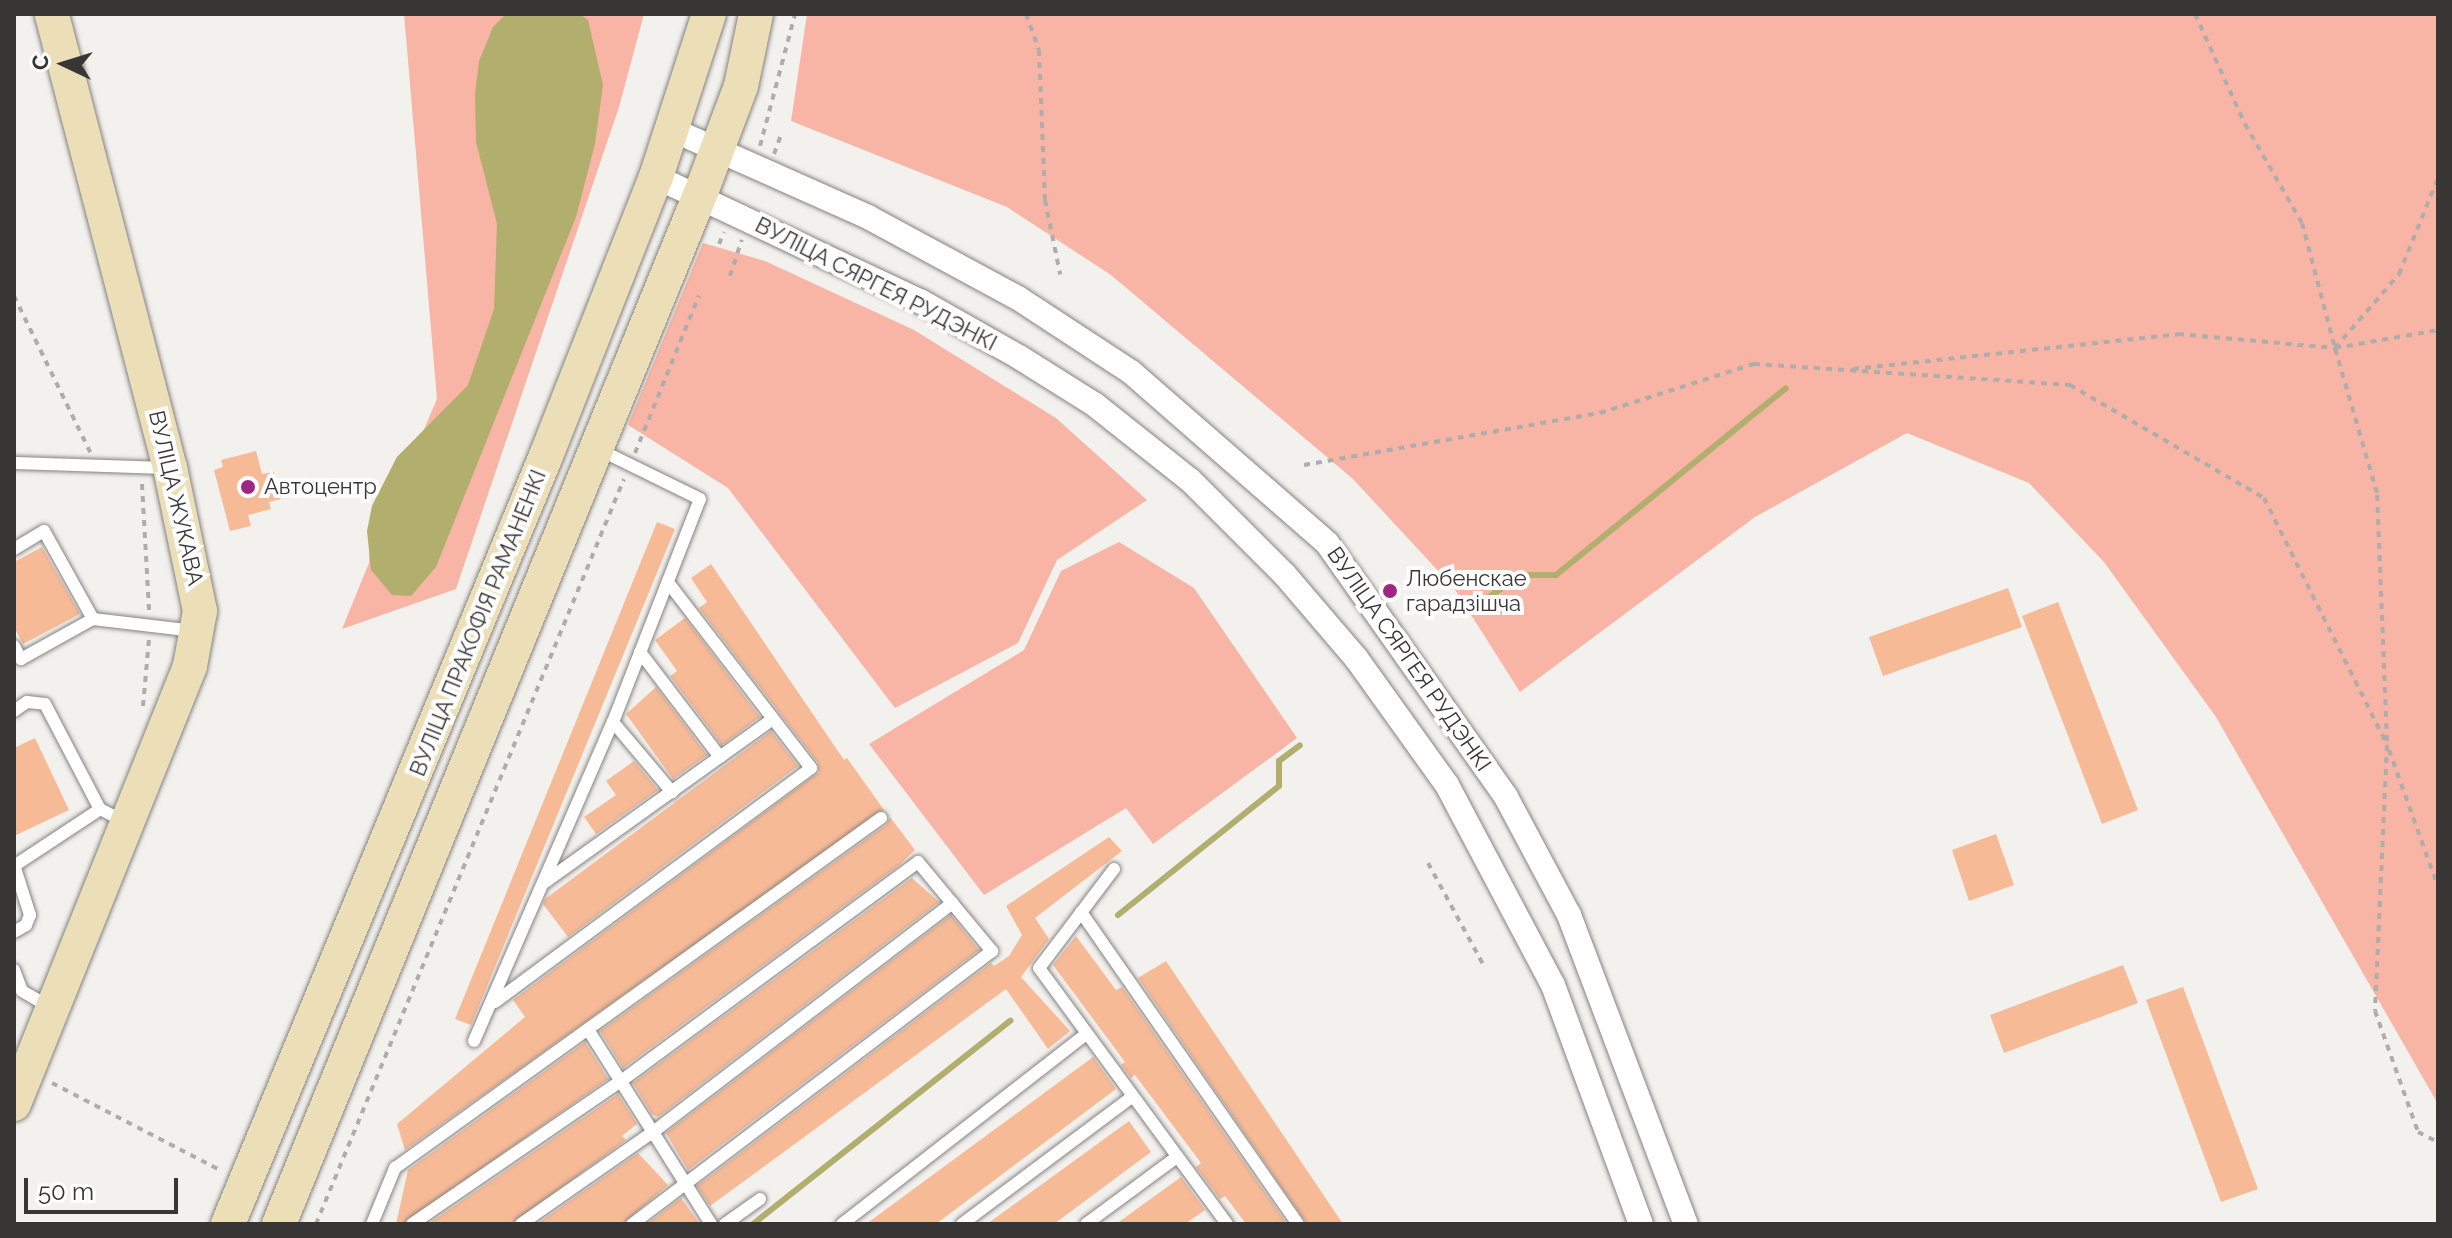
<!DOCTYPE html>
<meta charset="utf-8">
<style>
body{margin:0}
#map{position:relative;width:2452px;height:1238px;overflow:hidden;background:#f3f1ee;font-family:Raleway,sans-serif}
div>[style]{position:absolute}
.green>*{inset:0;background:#f8b4a5}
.water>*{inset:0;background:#b2ae6e}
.stream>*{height:6px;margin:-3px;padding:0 3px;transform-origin:3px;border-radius:3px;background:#b2ae6e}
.building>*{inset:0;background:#f7ba97}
.path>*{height:4px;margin-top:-2px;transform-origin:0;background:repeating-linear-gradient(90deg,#afadab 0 6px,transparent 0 12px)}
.roads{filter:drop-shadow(0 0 2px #858280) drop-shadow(0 0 2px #858280)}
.lane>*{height:12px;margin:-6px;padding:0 6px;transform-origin:6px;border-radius:6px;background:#fff}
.street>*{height:24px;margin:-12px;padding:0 12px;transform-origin:12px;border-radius:12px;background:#fff}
.secondary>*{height:34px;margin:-17px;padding:0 17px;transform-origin:17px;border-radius:17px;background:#ecdfb7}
.dots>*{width:22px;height:22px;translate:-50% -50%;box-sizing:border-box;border:4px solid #fffefe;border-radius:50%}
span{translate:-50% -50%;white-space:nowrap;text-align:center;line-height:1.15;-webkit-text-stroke:8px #fffefe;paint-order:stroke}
.street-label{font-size:22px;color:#373635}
.poi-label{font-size:22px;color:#373635}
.left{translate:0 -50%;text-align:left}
.frame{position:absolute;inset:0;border:16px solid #373635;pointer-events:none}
.north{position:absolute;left:24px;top:24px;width:80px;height:80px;-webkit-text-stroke:6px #fffefe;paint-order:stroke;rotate:274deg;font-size:22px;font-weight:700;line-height:32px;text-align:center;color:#373635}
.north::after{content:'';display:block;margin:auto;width:28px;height:36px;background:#373635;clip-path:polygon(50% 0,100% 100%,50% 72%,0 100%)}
.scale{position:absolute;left:24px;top:1178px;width:154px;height:36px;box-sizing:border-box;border:4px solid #373635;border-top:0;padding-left:10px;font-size:24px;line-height:28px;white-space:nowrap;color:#373635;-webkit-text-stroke:6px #fffefe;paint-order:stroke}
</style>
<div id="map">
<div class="green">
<i style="clip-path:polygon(404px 14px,644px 14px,619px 107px,456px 589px,342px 629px,369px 563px,372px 506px,397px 457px,422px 434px,437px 399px)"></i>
<i style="clip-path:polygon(807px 14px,2438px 14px,2438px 1104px,2216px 717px,2104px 562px,2029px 483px,1907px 433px,1755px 517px,1520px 692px,1454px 588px,1353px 479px,1111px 275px,1007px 207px,791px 121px)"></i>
<i style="clip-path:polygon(703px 243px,765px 261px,914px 330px,1056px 418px,1147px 500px,1057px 560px,1018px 643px,895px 708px,728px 488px,628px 425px)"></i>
<i style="clip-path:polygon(1119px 542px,1194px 588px,1297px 738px,1153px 844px,1126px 808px,984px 895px,869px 744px,1024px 650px,1061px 571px)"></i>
</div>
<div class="water">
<i style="clip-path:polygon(506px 14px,580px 14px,588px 20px,603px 85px,595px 144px,576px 217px,436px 567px,411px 596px,392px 595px,371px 570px,367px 531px,372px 506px,397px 457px,468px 385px,494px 309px,497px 224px,476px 142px,475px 94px,479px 61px,493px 27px)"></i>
</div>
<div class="stream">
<i style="left:1489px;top:597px;width:39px;rotate:-35deg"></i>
<i style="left:1521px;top:575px;width:35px"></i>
<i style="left:1556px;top:575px;width:296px;rotate:-39.1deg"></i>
<i style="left:1118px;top:915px;width:206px;rotate:-38.7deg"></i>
<i style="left:1279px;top:786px;width:25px;rotate:-90deg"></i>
<i style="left:1279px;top:761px;width:26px;rotate:-37deg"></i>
<i style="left:753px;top:1224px;width:328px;rotate:-38.3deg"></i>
</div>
<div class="building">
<i style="clip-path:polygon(256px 451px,262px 474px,274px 472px,281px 499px,269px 502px,271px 509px,248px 515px,251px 526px,230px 531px,214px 470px,223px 467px,221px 460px)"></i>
<i style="clip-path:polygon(657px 522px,675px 529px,471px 1025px,455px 1019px)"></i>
<i style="clip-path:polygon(42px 547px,80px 614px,23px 644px,14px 627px,14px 562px)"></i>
<i style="clip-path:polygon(711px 564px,844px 760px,847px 758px,884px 810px,405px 1150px,397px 1124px,525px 1017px,513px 1000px,819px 772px,818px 763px,699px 608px,707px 602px,691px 578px)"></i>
<i style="clip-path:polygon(2008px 588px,2022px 627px,1883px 676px,1869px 637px)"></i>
<i style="clip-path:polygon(2058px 602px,2138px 810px,2102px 824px,2022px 616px)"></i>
<i style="clip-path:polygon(685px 618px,760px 717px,722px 745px,670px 676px,677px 671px,655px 640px)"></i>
<i style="clip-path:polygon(656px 687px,707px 755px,673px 779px,626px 714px)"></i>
<i style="clip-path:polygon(771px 731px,798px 766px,568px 937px,543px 904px,545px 899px)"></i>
<i style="clip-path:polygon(35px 738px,69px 810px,14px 836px,14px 748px)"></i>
<i style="clip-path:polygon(634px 761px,658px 790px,596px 834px,584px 817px,616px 795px,606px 781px)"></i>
<i style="clip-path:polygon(890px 817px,915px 850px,898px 866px,623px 1068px,600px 1031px,886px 825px)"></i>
<i style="clip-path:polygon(1996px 834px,2014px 885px,1969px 901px,1952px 850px)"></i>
<i style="clip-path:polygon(1109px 837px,1122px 851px,1035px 918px,1049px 939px,1021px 977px,1070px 1031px,1048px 1049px,1006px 989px,710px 1206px,697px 1186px,991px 963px,994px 966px,1009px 956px,1022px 935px,1006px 906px)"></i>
<i style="clip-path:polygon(912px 878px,939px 902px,658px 1117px,652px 1114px,633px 1083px)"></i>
<i style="clip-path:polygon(951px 915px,979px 950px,688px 1170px,666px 1133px)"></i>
<i style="clip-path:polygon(1076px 936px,1116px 990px,1122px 987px,1287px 1224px,1246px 1224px,1225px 1196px,1220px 1199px,1196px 1167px,1201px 1163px,1135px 1075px,1131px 1078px,1121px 1065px,1125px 1062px,1053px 965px)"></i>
<i style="clip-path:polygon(1166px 961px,1343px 1224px,1307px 1224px,1138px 978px)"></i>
<i style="clip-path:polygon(2123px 965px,2138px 1003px,2004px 1053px,1990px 1015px)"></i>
<i style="clip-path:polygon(2183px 987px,2258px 1189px,2221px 1202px,2146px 1000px)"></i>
<i style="clip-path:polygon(585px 1042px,608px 1079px,403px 1224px,396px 1224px,408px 1170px)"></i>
<i style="clip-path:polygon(1093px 1057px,1116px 1089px,936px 1224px,866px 1224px)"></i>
<i style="clip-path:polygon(618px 1094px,637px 1124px,622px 1136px,626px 1140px,512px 1224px,428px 1224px)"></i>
<i style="clip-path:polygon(1129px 1121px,1151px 1152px,1054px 1224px,987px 1224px)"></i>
<i style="clip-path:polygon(638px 1153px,668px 1185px,623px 1224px,537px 1224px)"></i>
<i style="clip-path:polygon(1181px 1177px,1205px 1210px,1185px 1224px,1116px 1224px)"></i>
<i style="clip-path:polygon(681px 1198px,700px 1224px,647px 1224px)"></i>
</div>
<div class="path">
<i style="left:1026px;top:14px;width:38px;rotate:70deg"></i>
<i style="left:1039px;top:50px;width:150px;rotate:87.7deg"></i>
<i style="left:1045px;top:200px;width:76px;rotate:78.5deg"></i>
<i style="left:2195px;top:14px;width:121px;rotate:65.6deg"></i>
<i style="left:2245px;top:124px;width:114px;rotate:60.1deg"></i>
<i style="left:2302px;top:223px;width:129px;rotate:75.2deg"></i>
<i style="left:760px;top:146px;width:137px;rotate:-75.1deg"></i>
<i style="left:774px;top:154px;width:20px;rotate:-70deg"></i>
<i style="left:719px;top:244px;width:13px;rotate:-67deg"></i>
<i style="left:730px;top:276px;width:38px;rotate:-72deg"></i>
<i style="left:14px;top:296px;width:174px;rotate:64deg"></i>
<i style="left:1853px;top:369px;width:327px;rotate:-6.1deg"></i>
<i style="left:2178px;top:334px;width:158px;rotate:5.1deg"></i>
<i style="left:2335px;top:348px;width:105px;rotate:-9.9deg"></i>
<i style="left:635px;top:453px;width:170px;rotate:-67.9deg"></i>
<i style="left:1304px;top:465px;width:301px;rotate:-10deg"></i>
<i style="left:1600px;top:413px;width:162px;rotate:-17.7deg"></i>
<i style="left:1754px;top:364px;width:317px;rotate:3.8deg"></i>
<i style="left:2070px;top:385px;width:225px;rotate:30.2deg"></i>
<i style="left:2264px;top:498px;width:276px;rotate:63.5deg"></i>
<i style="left:2387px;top:745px;width:266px;rotate:92.6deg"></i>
<i style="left:2375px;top:1011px;width:128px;rotate:70.4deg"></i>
<i style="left:2418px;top:1132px;width:22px;rotate:27deg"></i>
<i style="left:142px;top:484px;width:127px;rotate:86.8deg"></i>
<i style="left:143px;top:706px;width:67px;rotate:-84.9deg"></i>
<i style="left:2387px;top:741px;width:248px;rotate:-92.3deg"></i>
<i style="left:2377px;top:493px;width:151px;rotate:-106.2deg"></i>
<i style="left:2335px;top:348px;width:98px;rotate:-49.1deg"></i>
<i style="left:2399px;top:274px;width:104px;rotate:-67.9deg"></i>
<i style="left:2389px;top:750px;width:145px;rotate:70.3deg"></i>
<i style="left:1428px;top:863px;width:119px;rotate:61.5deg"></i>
<i style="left:52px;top:1083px;width:189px;rotate:27.4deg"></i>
<i style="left:316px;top:1224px;width:806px;rotate:-67.54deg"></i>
</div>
<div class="roads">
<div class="lane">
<i style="left:14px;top:463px;width:153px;rotate:1.9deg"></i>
<i style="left:14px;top:549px;width:35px;rotate:-31deg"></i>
<i style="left:44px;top:531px;width:101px;rotate:60.9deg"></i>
<i style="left:14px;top:646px;width:15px;rotate:62deg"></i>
<i style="left:21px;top:659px;width:82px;rotate:-29.1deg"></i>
<i style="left:93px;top:619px;width:102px;rotate:6.8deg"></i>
<i style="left:640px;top:652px;width:132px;rotate:52.7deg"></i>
<i style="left:14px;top:711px;width:16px;rotate:-35deg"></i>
<i style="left:27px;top:702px;width:18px;rotate:6deg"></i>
<i style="left:45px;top:704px;width:119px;rotate:62.4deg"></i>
<i style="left:100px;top:809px;width:27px;rotate:27deg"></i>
<i style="left:613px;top:722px;width:92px;rotate:49.9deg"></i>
<i style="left:14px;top:866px;width:103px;rotate:-33.5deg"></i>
<i style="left:1114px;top:869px;width:124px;rotate:127.1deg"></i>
<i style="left:1039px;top:968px;width:318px;rotate:53.7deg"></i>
<i style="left:545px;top:882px;width:280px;rotate:-35.6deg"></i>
<i style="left:1081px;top:912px;width:380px;rotate:55.2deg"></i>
<i style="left:14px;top:932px;width:14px;rotate:-30deg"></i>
<i style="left:26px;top:925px;width:11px;rotate:-68deg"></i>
<i style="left:30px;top:915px;width:49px;rotate:-107.7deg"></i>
<i style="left:14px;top:970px;width:22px;rotate:69deg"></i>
<i style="left:22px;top:991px;width:32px;rotate:30deg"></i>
<i style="left:495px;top:1002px;width:393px;rotate:-36.5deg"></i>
<i style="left:811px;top:768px;width:235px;rotate:-127.6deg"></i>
<i style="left:589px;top:1031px;width:228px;rotate:57.7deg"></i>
<i style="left:474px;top:1041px;width:348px;rotate:-66.5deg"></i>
<i style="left:613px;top:722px;width:239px;rotate:-68.7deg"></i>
<i style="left:700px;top:499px;width:111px;rotate:-153.9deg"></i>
<i style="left:372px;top:1224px;width:61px;rotate:-67.7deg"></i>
<i style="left:395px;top:1168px;width:599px;rotate:-35.76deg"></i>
<i style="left:412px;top:1224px;width:253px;rotate:-34.4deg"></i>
<i style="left:621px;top:1081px;width:369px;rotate:-36.4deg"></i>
<i style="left:918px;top:862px;width:116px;rotate:50.3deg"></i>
<i style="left:992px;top:951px;width:452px;rotate:142.8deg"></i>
<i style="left:521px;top:1224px;width:161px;rotate:-34.9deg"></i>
<i style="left:653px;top:1132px;width:377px;rotate:-37.4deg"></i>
<i style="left:725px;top:1224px;width:43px;rotate:-35.5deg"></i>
<i style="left:842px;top:1224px;width:309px;rotate:-37.9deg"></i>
<i style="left:962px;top:1224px;width:212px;rotate:-36.8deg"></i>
<i style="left:1086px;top:1224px;width:113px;rotate:-36.4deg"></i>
</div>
<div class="street">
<i style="left:673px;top:130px;width:214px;rotate:24deg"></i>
<i style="left:868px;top:217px;width:170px;rotate:28.4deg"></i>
<i style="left:1018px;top:298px;width:135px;rotate:33.2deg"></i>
<i style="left:1131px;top:372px;width:260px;rotate:41.1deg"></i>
<i style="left:1327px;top:543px;width:311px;rotate:54.8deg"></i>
<i style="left:1506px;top:797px;width:134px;rotate:61.9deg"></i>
<i style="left:1569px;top:915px;width:330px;rotate:69.3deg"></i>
<i style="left:656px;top:177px;width:292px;rotate:25.2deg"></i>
<i style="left:920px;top:301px;width:114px;rotate:29.5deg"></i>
<i style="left:1019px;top:357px;width:89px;rotate:32.1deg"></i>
<i style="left:1094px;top:404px;width:122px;rotate:38.4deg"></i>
<i style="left:1190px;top:480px;width:134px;rotate:45deg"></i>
<i style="left:1285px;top:575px;width:109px;rotate:49.5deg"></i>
<i style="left:1356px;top:658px;width:156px;rotate:54.4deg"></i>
<i style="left:1447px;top:785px;width:226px;rotate:62.1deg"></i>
<i style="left:1553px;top:985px;width:255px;rotate:69.8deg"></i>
</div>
<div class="secondary">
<i style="left:14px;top:1104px;width:472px;rotate:-68.1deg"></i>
<i style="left:190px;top:666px;width:56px;rotate:-79.7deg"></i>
<i style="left:200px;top:611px;width:146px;rotate:-101.8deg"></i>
<i style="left:170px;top:468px;width:469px;rotate:-104.6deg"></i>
<i style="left:228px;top:1224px;width:831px;rotate:-67.51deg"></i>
<i style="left:546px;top:456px;width:300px;rotate:-68.5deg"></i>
<i style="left:656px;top:177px;width:171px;rotate:-72deg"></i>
<i style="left:279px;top:1224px;width:1112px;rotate:-67.75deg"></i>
<i style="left:700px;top:195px;width:116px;rotate:-69.4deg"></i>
<i style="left:741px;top:86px;width:74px;rotate:-78.2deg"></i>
</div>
</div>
<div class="dots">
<i style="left:248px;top:487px;background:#9d2883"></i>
<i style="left:1390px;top:591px;background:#9d2883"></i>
</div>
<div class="street-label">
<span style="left:876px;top:284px;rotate:27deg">ВУЛІЦА СЯРГЕЯ РУДЭНКІ</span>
<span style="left:176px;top:498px;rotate:77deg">ВУЛІЦА ЖУКАВА</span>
<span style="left:478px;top:623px;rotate:-68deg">ВУЛІЦА ПРАКОФІЯ РАМАНЕНКІ</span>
<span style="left:1409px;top:659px;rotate:55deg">ВУЛІЦА СЯРГЕЯ РУДЭНКІ</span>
</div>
<div class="poi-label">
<span class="left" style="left:264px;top:487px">Автоцентр</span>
<span class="left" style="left:1406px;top:591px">Любенскае<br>гарадзішча</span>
</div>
<div class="frame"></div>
<div class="north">С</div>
<div class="scale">50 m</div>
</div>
